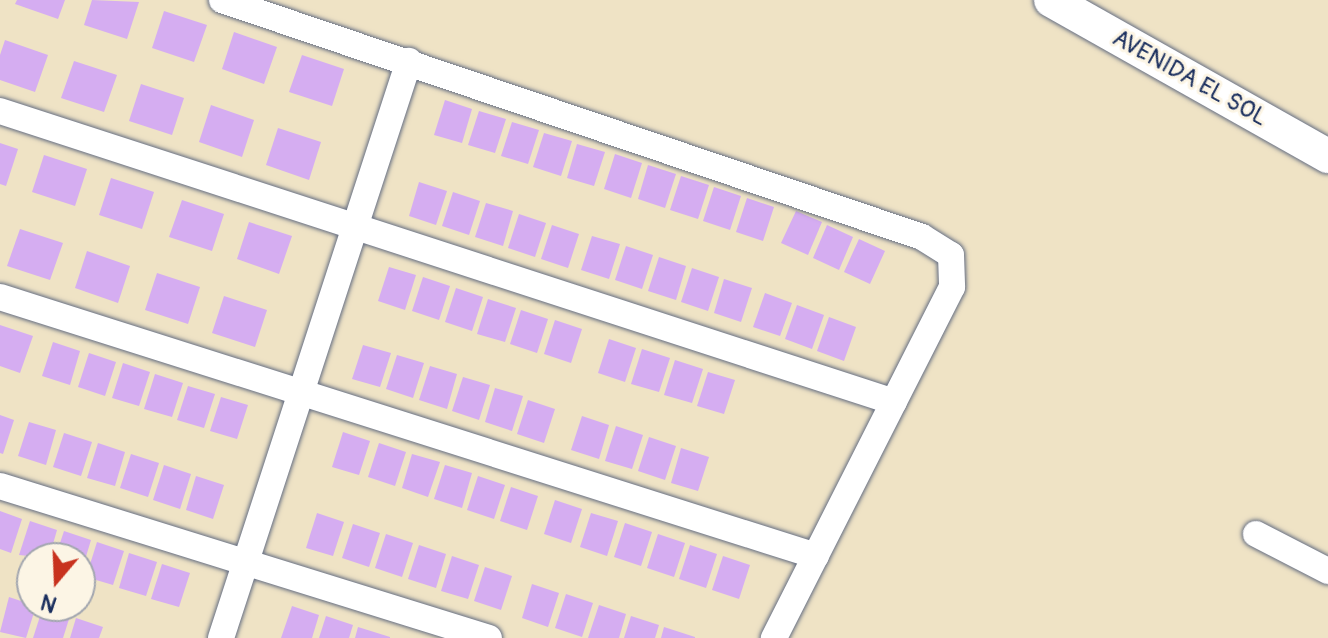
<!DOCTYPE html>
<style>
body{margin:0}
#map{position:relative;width:1328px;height:638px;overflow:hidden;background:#efe3c5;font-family:Pangolin,sans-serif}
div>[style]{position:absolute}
.building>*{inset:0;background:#d5adf1}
.roads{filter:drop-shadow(0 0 2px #656e82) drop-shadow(0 0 2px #656e82)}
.minor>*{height:26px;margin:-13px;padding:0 13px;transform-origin:13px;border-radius:13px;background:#fff}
.tertiary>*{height:34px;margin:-17px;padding:0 17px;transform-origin:17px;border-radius:17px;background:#fff}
span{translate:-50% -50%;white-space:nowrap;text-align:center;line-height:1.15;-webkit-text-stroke:6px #fcf5e5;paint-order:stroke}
.street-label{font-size:24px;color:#1b2f5e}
.north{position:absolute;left:16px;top:542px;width:80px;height:80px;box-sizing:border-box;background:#fcf5e5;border:2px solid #a2a6af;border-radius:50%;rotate:199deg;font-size:22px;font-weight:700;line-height:32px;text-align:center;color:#1b2f5e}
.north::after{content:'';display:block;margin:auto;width:28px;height:36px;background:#c8321e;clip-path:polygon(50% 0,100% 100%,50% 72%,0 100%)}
</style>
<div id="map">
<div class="building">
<i style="clip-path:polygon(17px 0,65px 0,58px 19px,15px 4px)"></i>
<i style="clip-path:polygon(92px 0,139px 2px,127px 39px,84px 25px)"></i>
<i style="clip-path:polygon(164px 11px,207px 25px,194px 62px,152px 48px)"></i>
<i style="clip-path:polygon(234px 32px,277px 47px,264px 84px,222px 69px)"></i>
<i style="clip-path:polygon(5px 40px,48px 55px,35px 92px,0 80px,0 55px)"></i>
<i style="clip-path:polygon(302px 55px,344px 69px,332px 106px,289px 92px)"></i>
<i style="clip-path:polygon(74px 61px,117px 75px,104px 112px,61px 98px)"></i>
<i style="clip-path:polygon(141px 84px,184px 98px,172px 135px,129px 121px)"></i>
<i style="clip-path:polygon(445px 100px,472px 109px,462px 143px,434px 135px)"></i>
<i style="clip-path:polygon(211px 105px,254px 120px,242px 157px,199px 142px)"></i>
<i style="clip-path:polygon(479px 111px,506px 119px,495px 153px,468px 145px)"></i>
<i style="clip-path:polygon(512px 122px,539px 130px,528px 164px,501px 156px)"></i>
<i style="clip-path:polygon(278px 128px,321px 142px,309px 180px,266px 165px)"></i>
<i style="clip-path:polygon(544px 133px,572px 141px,561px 176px,533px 167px)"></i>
<i style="clip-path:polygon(0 143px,18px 149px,6px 186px,0 184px)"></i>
<i style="clip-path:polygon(577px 144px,605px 152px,594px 186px,567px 178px)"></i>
<i style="clip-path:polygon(615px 154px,642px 163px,631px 198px,604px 189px)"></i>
<i style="clip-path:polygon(44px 155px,87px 169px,75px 206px,32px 192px)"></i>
<i style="clip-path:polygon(648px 165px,676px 174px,665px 208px,638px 199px)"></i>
<i style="clip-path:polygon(681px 176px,709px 185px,698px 219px,670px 210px)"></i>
<i style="clip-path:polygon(111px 178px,154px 192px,142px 229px,99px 215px)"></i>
<i style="clip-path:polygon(419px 182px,447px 191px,436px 225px,409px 216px)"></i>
<i style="clip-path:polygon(714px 187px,741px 196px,730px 230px,703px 221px)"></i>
<i style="clip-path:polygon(453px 192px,480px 201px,469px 235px,442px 226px)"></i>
<i style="clip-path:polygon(747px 198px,774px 207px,763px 241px,736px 232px)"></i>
<i style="clip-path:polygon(182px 200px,224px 214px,212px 251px,169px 237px)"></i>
<i style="clip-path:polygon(486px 203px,513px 211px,503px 246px,475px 237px)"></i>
<i style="clip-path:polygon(796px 211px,822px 222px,808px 255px,781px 243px)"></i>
<i style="clip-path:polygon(519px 214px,546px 223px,535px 257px,508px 248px)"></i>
<i style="clip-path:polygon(249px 222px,292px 236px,279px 274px,237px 259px)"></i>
<i style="clip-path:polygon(552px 225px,579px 234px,568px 268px,541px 259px)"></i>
<i style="clip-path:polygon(827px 225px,853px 237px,839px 270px,813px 258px)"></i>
<i style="clip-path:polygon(20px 229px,63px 243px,50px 280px,7px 266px)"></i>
<i style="clip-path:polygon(592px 236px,620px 244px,609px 279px,581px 270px)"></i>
<i style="clip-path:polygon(859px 239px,885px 251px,870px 284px,844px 272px)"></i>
<i style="clip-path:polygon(626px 246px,653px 255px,642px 289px,615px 280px)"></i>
<i style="clip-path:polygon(87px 251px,130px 266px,118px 303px,75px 288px)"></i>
<i style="clip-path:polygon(659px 257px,686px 266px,676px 300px,648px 291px)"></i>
<i style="clip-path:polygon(389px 267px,416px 275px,405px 310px,378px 301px)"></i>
<i style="clip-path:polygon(692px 268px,719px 277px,708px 311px,681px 302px)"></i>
<i style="clip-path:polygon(157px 273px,200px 287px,188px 324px,145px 310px)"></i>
<i style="clip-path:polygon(423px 277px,450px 286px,439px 320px,412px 311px)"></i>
<i style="clip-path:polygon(724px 279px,752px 288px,741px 322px,714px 313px)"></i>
<i style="clip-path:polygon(456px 288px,483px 297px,472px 331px,445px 322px)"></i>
<i style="clip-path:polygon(765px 293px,792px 303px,780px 336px,753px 327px)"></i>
<i style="clip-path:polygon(224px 296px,267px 310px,255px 347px,212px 333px)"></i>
<i style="clip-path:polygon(488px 299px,516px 308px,505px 342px,477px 334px)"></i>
<i style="clip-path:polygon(797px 305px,824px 315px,812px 349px,785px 339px)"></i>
<i style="clip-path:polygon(521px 310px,548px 319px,537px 353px,510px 344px)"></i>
<i style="clip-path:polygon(829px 317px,856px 327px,844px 361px,817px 351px)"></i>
<i style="clip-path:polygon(555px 320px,582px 329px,571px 363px,544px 354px)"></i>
<i style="clip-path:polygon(0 325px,33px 336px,20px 373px,0 366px)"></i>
<i style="clip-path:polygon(609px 339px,636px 348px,625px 382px,598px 373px)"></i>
<i style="clip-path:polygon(53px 342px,80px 351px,70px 385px,42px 376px)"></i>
<i style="clip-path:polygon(363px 345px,391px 353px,380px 387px,352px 379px)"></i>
<i style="clip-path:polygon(642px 349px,670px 358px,659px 392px,631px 384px)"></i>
<i style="clip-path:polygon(89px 353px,116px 362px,105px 396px,78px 387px)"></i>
<i style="clip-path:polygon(397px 355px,424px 363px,413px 398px,386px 389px)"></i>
<i style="clip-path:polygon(675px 360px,703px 369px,692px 403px,664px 395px)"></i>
<i style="clip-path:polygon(123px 363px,150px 372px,139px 406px,112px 398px)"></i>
<i style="clip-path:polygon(430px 366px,457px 374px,447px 409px,419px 400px)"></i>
<i style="clip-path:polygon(708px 372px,735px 380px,724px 414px,697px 406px)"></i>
<i style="clip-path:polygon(155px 374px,183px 383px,172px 417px,144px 409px)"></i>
<i style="clip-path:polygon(463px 377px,490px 385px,479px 420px,452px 411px)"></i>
<i style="clip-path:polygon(188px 386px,215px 394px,204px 428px,177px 420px)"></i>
<i style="clip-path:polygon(495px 388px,523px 396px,512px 431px,485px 422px)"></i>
<i style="clip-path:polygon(221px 397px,248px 405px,237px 439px,210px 431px)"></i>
<i style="clip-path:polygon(528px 400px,555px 409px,544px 443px,517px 434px)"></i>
<i style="clip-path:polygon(0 415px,14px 420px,3px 454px,0 453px)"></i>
<i style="clip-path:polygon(582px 416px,609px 425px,599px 459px,571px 450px)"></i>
<i style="clip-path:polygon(29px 422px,56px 430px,46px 465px,18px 456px)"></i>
<i style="clip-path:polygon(616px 426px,643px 435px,632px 469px,605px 461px)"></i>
<i style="clip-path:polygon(343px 432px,370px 441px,359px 475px,332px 467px)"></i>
<i style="clip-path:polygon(64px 433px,92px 442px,81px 476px,53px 467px)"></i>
<i style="clip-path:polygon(649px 437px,676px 446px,665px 480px,638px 471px)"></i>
<i style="clip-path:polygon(98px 443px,125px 452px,115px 486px,87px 478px)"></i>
<i style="clip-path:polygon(379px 443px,406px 452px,395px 486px,368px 477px)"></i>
<i style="clip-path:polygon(681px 448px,709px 457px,698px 491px,671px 483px)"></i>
<i style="clip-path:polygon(131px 454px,159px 463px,148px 497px,120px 488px)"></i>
<i style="clip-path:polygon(412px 454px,440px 462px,428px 497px,402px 488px)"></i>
<i style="clip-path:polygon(164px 465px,191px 474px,180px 509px,153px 500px)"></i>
<i style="clip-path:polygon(445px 465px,472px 473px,462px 508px,434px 499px)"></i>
<i style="clip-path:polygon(196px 476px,224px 485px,213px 519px,186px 510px)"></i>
<i style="clip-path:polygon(478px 476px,505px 485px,494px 519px,467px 510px)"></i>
<i style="clip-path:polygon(511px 487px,538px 496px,527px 530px,500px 521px)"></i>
<i style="clip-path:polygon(555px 500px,582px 509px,571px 543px,544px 534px)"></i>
<i style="clip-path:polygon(0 511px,22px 519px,11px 553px,0 549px)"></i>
<i style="clip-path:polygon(317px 513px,344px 522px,333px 556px,306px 548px)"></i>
<i style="clip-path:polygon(591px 513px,618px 521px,607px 556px,580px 547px)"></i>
<i style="clip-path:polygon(30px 521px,57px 530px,49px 558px,19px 555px)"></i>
<i style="clip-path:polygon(625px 523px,652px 532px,641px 566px,614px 557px)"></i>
<i style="clip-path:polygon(353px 524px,380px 533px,369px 567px,342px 558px)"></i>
<i style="clip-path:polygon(64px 531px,91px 540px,81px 573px,80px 558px,55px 558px)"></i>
<i style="clip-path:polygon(386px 534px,413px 543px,402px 577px,375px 568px)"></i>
<i style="clip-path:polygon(658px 534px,685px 543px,674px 577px,647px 568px)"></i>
<i style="clip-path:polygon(97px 542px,124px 551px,113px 585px,86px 577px)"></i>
<i style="clip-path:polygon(419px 545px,446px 554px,436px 588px,408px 579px)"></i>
<i style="clip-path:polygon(690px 545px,717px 554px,706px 588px,679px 579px)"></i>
<i style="clip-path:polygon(129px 553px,157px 562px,146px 596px,119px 588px)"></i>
<i style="clip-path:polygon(452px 556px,479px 565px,468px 599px,441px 591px)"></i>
<i style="clip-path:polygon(723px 556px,750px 565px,739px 599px,712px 590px)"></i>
<i style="clip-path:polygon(162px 564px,190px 573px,179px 607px,151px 599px)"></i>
<i style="clip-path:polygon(485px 567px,512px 576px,501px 610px,474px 601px)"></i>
<i style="clip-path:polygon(532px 584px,559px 593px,548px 627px,522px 618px)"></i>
<i style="clip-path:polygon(566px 594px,593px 603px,582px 637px,555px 628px)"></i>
<i style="clip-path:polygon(9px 597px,36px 606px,26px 638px,0 632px)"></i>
<i style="clip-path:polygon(599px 605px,626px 614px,619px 638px,588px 638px)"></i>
<i style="clip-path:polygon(292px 606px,319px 615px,312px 638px,281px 638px)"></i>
<i style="clip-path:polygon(43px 607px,70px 616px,63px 638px,33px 638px)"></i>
<i style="clip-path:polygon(326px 616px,353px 625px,349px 638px,319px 638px)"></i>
<i style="clip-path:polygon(631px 616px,659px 625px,655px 638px,624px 638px)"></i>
<i style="clip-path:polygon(76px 618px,103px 627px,99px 638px,70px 638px)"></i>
<i style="clip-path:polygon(358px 627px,390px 637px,390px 638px,355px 638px)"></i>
<i style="clip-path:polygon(664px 627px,695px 637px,695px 638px,661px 638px)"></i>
</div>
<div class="roads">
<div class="minor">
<i style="left:222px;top:0;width:739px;rotate:18.7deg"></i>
<i style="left:922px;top:237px;width:34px;rotate:32deg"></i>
<i style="left:951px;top:255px;width:32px;rotate:88deg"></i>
<i style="left:952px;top:287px;width:394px;rotate:116.9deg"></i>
<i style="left:0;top:111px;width:940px;rotate:18.03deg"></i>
<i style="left:0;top:297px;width:856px;rotate:17.61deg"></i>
<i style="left:0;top:486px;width:512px;rotate:17.27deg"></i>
<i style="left:1256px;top:534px;width:81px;rotate:27.2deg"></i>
<i style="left:221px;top:638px;width:607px;rotate:-71.95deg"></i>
</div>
<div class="tertiary">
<i style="left:1051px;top:0;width:318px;rotate:29.4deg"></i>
</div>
</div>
<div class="street-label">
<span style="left:1190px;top:78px;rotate:29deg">AVENIDA EL SOL</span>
</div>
<div class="north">N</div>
</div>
